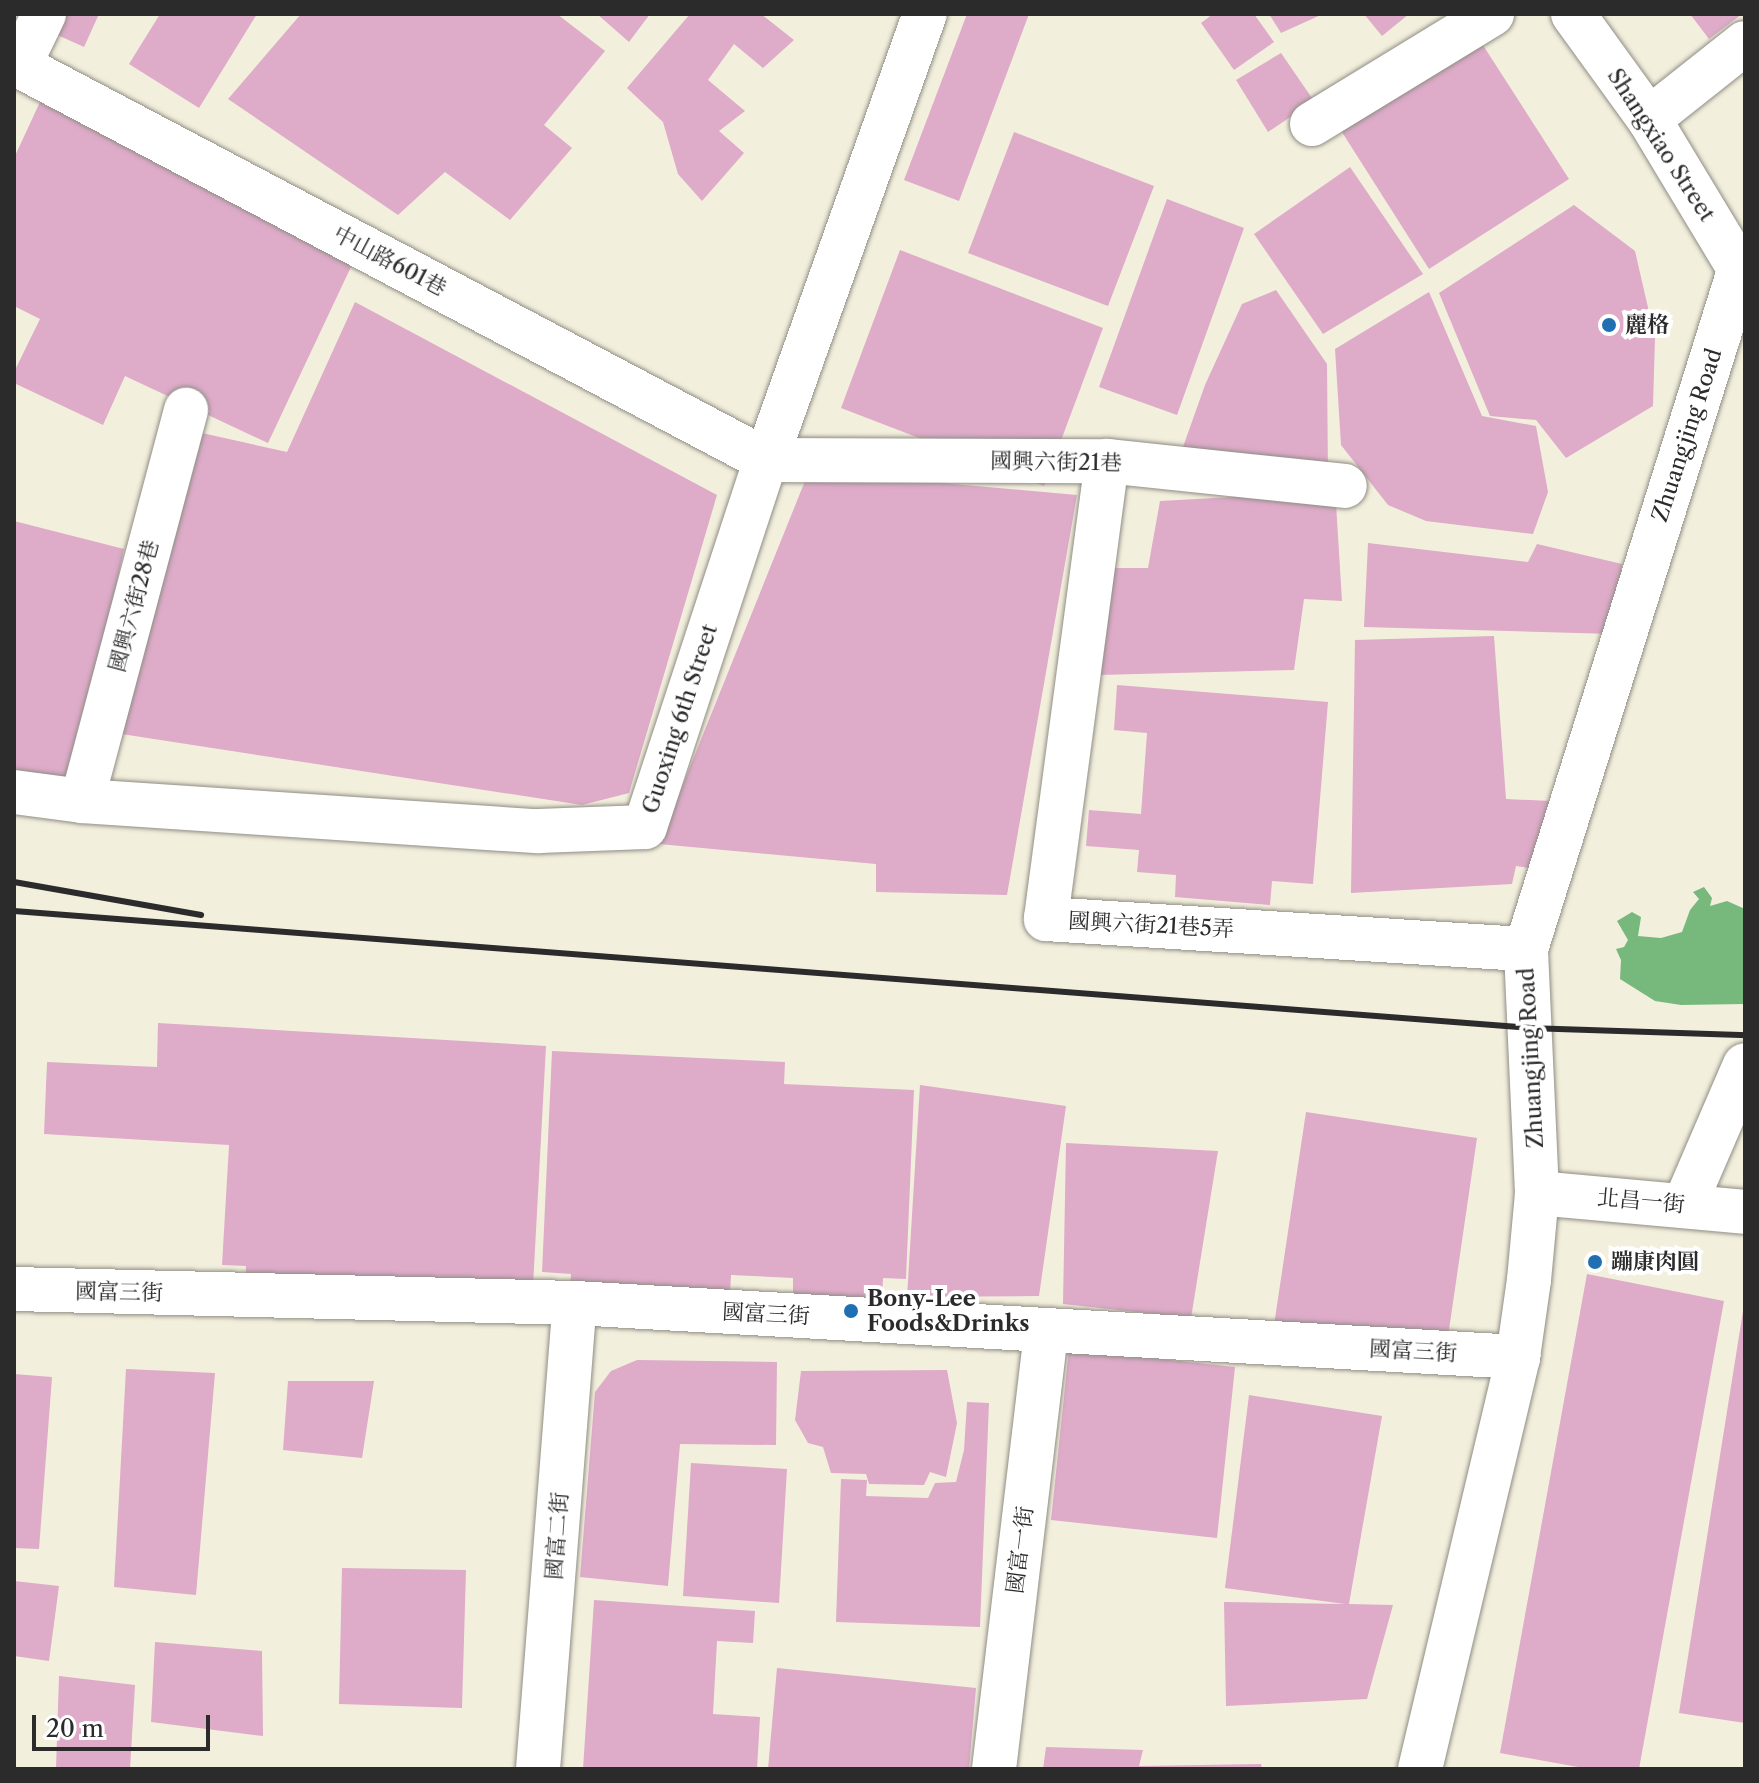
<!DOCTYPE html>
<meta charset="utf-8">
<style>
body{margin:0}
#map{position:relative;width:1759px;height:1783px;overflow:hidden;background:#f3efdd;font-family:"Libre Caslon Text","Noto Serif TC",serif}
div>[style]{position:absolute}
.forest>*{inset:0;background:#77b97c}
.building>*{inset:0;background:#deabc9}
.roads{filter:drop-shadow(0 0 2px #8f8d84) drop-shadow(0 0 2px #8f8d84)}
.minor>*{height:44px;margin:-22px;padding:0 22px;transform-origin:22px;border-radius:22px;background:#fff}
.rail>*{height:6px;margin:-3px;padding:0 3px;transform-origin:3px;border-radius:3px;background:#2b2b2b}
.dots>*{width:22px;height:22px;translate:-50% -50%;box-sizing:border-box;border:4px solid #fff;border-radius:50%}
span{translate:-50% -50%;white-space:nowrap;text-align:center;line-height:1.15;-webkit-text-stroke:8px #fff;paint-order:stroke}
.street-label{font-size:22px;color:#2b2b2b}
.poi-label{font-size:22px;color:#2b2b2b;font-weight:700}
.left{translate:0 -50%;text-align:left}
.frame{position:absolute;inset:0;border:16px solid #2b2b2b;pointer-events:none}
.scale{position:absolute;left:32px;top:1715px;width:178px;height:36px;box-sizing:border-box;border:4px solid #2b2b2b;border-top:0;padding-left:10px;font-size:24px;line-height:28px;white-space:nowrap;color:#2b2b2b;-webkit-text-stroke:6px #fff;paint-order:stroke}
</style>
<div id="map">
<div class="forest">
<i style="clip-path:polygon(1704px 887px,1712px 898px,1710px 906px,1727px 901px,1745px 909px,1745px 1004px,1681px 1005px,1655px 1001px,1620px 979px,1621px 960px,1616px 949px,1624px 947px,1628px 940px,1617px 921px,1632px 912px,1641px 917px,1638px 936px,1661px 938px,1682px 932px,1690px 910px,1699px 899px,1693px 892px)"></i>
</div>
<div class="building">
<i style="clip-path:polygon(37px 14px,99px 14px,84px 47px,33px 24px)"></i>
<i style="clip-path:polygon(160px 14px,257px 14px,199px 108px,129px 64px)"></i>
<i style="clip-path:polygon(301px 14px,557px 14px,605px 51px,544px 125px,572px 148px,510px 220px,445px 172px,398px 215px,228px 99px)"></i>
<i style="clip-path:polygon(597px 14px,650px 14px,629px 42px)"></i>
<i style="clip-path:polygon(690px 14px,761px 14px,794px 40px,763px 68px,734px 44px,708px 80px,745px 111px,719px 131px,744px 153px,702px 201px,678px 174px,663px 122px,627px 88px)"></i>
<i style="clip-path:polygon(967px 14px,1029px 14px,959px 201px,904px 180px)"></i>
<i style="clip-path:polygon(1213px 14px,1254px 14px,1274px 42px,1234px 70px,1201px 23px)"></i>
<i style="clip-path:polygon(1269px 14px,1323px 14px,1281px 33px)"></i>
<i style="clip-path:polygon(1364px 14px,1409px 14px,1382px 36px)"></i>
<i style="clip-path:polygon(1690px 14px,1742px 14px,1709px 39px)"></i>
<i style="clip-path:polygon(1479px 39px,1569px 179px,1429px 269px,1340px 129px)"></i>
<i style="clip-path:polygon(1281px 53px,1314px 101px,1268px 132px,1236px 80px)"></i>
<i style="clip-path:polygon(40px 102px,358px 252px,268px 443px,125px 376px,103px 425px,14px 383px,14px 372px,40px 319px,14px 306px,14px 158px)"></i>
<i style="clip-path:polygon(1014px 132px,1154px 186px,1108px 306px,968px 253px)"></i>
<i style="clip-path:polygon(1350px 167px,1423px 274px,1323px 334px,1254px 234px)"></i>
<i style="clip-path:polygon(1167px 199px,1244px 228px,1177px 415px,1099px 387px)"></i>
<i style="clip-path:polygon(1574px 205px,1635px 251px,1655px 338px,1653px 406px,1566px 458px,1536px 420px,1490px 416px,1439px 293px)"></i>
<i style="clip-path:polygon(900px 250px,1103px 328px,1044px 486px,841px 408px)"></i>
<i style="clip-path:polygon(1276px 290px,1327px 364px,1328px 479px,1178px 461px,1205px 385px,1242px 304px)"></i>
<i style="clip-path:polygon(1429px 292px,1482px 416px,1536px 426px,1548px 492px,1533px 534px,1426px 521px,1388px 505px,1341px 445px,1335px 349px)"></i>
<i style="clip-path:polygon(355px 302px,717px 495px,629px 793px,582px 805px,115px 733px,193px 431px,287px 452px)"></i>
<i style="clip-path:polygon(809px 471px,1077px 495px,1007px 895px,876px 892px,876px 864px,659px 844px)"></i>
<i style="clip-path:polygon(1236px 481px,1335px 487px,1342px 601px,1304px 599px,1294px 670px,1099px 675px,1113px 568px,1148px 568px,1160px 501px,1233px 497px)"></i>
<i style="clip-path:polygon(14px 521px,124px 549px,74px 782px,14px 769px)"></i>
<i style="clip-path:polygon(1368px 543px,1528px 562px,1537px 544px,1622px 564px,1613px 634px,1364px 627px)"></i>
<i style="clip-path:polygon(1494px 636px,1506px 799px,1551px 801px,1542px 870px,1516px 866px,1512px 884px,1351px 893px,1355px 640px)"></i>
<i style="clip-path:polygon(1117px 685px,1328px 702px,1313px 884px,1272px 881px,1270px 905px,1175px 897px,1176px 875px,1137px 872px,1139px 850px,1086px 846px,1089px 810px,1141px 814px,1147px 733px,1114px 730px)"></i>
<i style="clip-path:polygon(158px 1023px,546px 1046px,531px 1323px,245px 1306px,246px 1266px,222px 1265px,229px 1145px,44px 1134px,47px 1062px,157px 1067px)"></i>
<i style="clip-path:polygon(552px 1051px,785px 1062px,784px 1084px,914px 1090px,906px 1279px,883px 1278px,882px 1299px,793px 1294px,793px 1278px,731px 1275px,730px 1295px,570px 1287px,571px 1274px,542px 1272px)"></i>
<i style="clip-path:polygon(920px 1085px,1066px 1106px,1039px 1296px,907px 1297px)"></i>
<i style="clip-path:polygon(1306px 1112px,1477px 1138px,1443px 1371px,1271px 1345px)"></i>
<i style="clip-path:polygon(1066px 1143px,1218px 1151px,1191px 1318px,1063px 1304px)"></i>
<i style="clip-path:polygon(1587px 1274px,1724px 1301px,1639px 1769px,1589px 1769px,1500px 1753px)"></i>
<i style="clip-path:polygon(1743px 1311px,1745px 1311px,1745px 1723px,1679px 1713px)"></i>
<i style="clip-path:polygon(1069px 1349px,1235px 1367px,1217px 1538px,1051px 1520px)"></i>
<i style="clip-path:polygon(637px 1360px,777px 1362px,776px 1445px,680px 1444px,668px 1586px,580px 1577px,595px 1392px,611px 1371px)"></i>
<i style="clip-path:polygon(126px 1369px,215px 1373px,196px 1595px,114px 1587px)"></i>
<i style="clip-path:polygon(947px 1370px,957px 1423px,946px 1477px,930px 1472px,924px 1485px,869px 1484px,866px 1474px,831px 1473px,823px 1447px,808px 1443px,795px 1420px,801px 1371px)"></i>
<i style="clip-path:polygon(14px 1374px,52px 1377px,39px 1549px,14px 1548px)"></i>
<i style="clip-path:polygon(288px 1381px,374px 1381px,362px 1458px,283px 1450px)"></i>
<i style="clip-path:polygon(1249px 1395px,1382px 1416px,1349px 1604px,1393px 1605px,1367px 1699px,1226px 1706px,1224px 1602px,1345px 1604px,1225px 1588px)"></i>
<i style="clip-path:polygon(967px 1402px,989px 1403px,980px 1627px,836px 1622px,841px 1479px,867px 1480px,866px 1496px,928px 1498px,935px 1483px,956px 1482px,964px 1450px)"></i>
<i style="clip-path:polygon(691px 1463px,787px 1469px,779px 1603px,683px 1596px)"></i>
<i style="clip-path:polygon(342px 1568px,466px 1570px,462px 1708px,339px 1704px)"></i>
<i style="clip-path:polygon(14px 1581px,59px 1586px,49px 1661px,14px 1656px)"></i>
<i style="clip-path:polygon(594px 1600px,755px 1611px,753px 1643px,717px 1641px,713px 1714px,760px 1717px,757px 1769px,583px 1769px)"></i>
<i style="clip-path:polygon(155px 1642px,262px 1651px,263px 1736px,151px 1722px)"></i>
<i style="clip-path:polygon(777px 1668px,976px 1688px,969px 1769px,768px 1769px)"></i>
<i style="clip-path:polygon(59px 1676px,135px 1685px,130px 1769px,56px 1769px)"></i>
<i style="clip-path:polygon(1046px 1747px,1143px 1750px,1139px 1766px,1261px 1764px,1262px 1769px,1043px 1769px)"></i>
</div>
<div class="roads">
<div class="minor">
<i style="left:1573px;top:14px;width:130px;rotate:54.1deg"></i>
<i style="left:1649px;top:119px;width:186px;rotate:58.9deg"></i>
<i style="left:14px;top:63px;width:850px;rotate:27.83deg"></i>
<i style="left:766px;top:460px;width:341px;rotate:0.2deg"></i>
<i style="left:1107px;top:461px;width:239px;rotate:6deg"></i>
<i style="left:19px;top:66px;width:58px;rotate:-64.3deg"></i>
<i style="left:1649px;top:119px;width:122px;rotate:-38.4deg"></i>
<i style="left:1312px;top:124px;width:211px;rotate:-31.4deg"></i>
<i style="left:1107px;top:461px;width:462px;rotate:97.6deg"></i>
<i style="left:1046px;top:919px;width:481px;rotate:3.6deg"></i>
<i style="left:14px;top:792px;width:69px;rotate:7.5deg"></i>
<i style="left:82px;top:801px;width:458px;rotate:3.8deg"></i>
<i style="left:539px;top:831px;width:106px;rotate:-2.2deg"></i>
<i style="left:645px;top:827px;width:386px;rotate:-71.8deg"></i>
<i style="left:766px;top:460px;width:473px;rotate:-70.4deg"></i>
<i style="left:82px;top:801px;width:405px;rotate:-75.1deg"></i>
<i style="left:1537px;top:1193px;width:209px;rotate:5.2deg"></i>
<i style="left:1685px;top:1204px;width:151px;rotate:-66.7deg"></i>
<i style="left:14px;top:1289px;width:561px;rotate:1.43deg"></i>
<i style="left:575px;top:1303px;width:945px;rotate:3.28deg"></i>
<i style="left:538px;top:1769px;width:467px;rotate:-85.5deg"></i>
<i style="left:994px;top:1769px;width:441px;rotate:-83.2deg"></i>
<i style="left:1420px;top:1769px;width:423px;rotate:-76.6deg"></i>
<i style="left:1518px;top:1357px;width:78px;rotate:-81.9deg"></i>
<i style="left:1529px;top:1280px;width:87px;rotate:-84.7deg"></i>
<i style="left:1537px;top:1193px;width:244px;rotate:-92.6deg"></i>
<i style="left:1526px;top:949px;width:711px;rotate:-72.56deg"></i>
</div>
</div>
<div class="rail">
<i style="left:14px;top:882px;width:190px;rotate:10deg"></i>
<i style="left:14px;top:911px;width:1522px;rotate:4.41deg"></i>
<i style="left:1531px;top:1028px;width:214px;rotate:1.9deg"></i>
</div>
<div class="dots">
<i style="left:1609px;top:325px;background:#1f6fb2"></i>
<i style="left:1595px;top:1262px;background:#1f6fb2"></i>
<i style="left:851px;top:1311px;background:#1f6fb2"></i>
</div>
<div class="street-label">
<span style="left:1661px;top:145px;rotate:57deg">Shangxiao Street</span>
<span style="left:390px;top:261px;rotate:28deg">中山路601巷</span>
<span style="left:1687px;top:435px;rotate:-72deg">Zhuangjing Road</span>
<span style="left:1056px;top:462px;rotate:1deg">國興六街21巷</span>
<span style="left:134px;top:606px;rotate:-75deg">國興六街28巷</span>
<span style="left:680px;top:719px;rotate:-72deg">Guoxing 6th Street</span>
<span style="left:1151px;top:925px;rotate:3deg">國興六街21巷5弄</span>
<span style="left:1531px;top:1058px;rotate:-93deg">Zhuangjing Road</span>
<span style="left:1641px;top:1201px;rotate:5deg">北昌一街</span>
<span style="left:119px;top:1292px;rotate:1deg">國富三街</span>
<span style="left:766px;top:1314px;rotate:3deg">國富三街</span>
<span style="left:1413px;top:1351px;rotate:3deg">國富三街</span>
<span style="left:557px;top:1536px;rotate:-86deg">國富二街</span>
<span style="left:1020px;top:1550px;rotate:-83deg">國富一街</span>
</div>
<div class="poi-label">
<span class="left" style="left:1625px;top:325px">麗格</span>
<span class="left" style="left:1611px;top:1262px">蹦康肉圓</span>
<span class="left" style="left:867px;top:1311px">Bony-Lee<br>Foods&amp;Drinks</span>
</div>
<div class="frame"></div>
<div class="scale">20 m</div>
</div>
